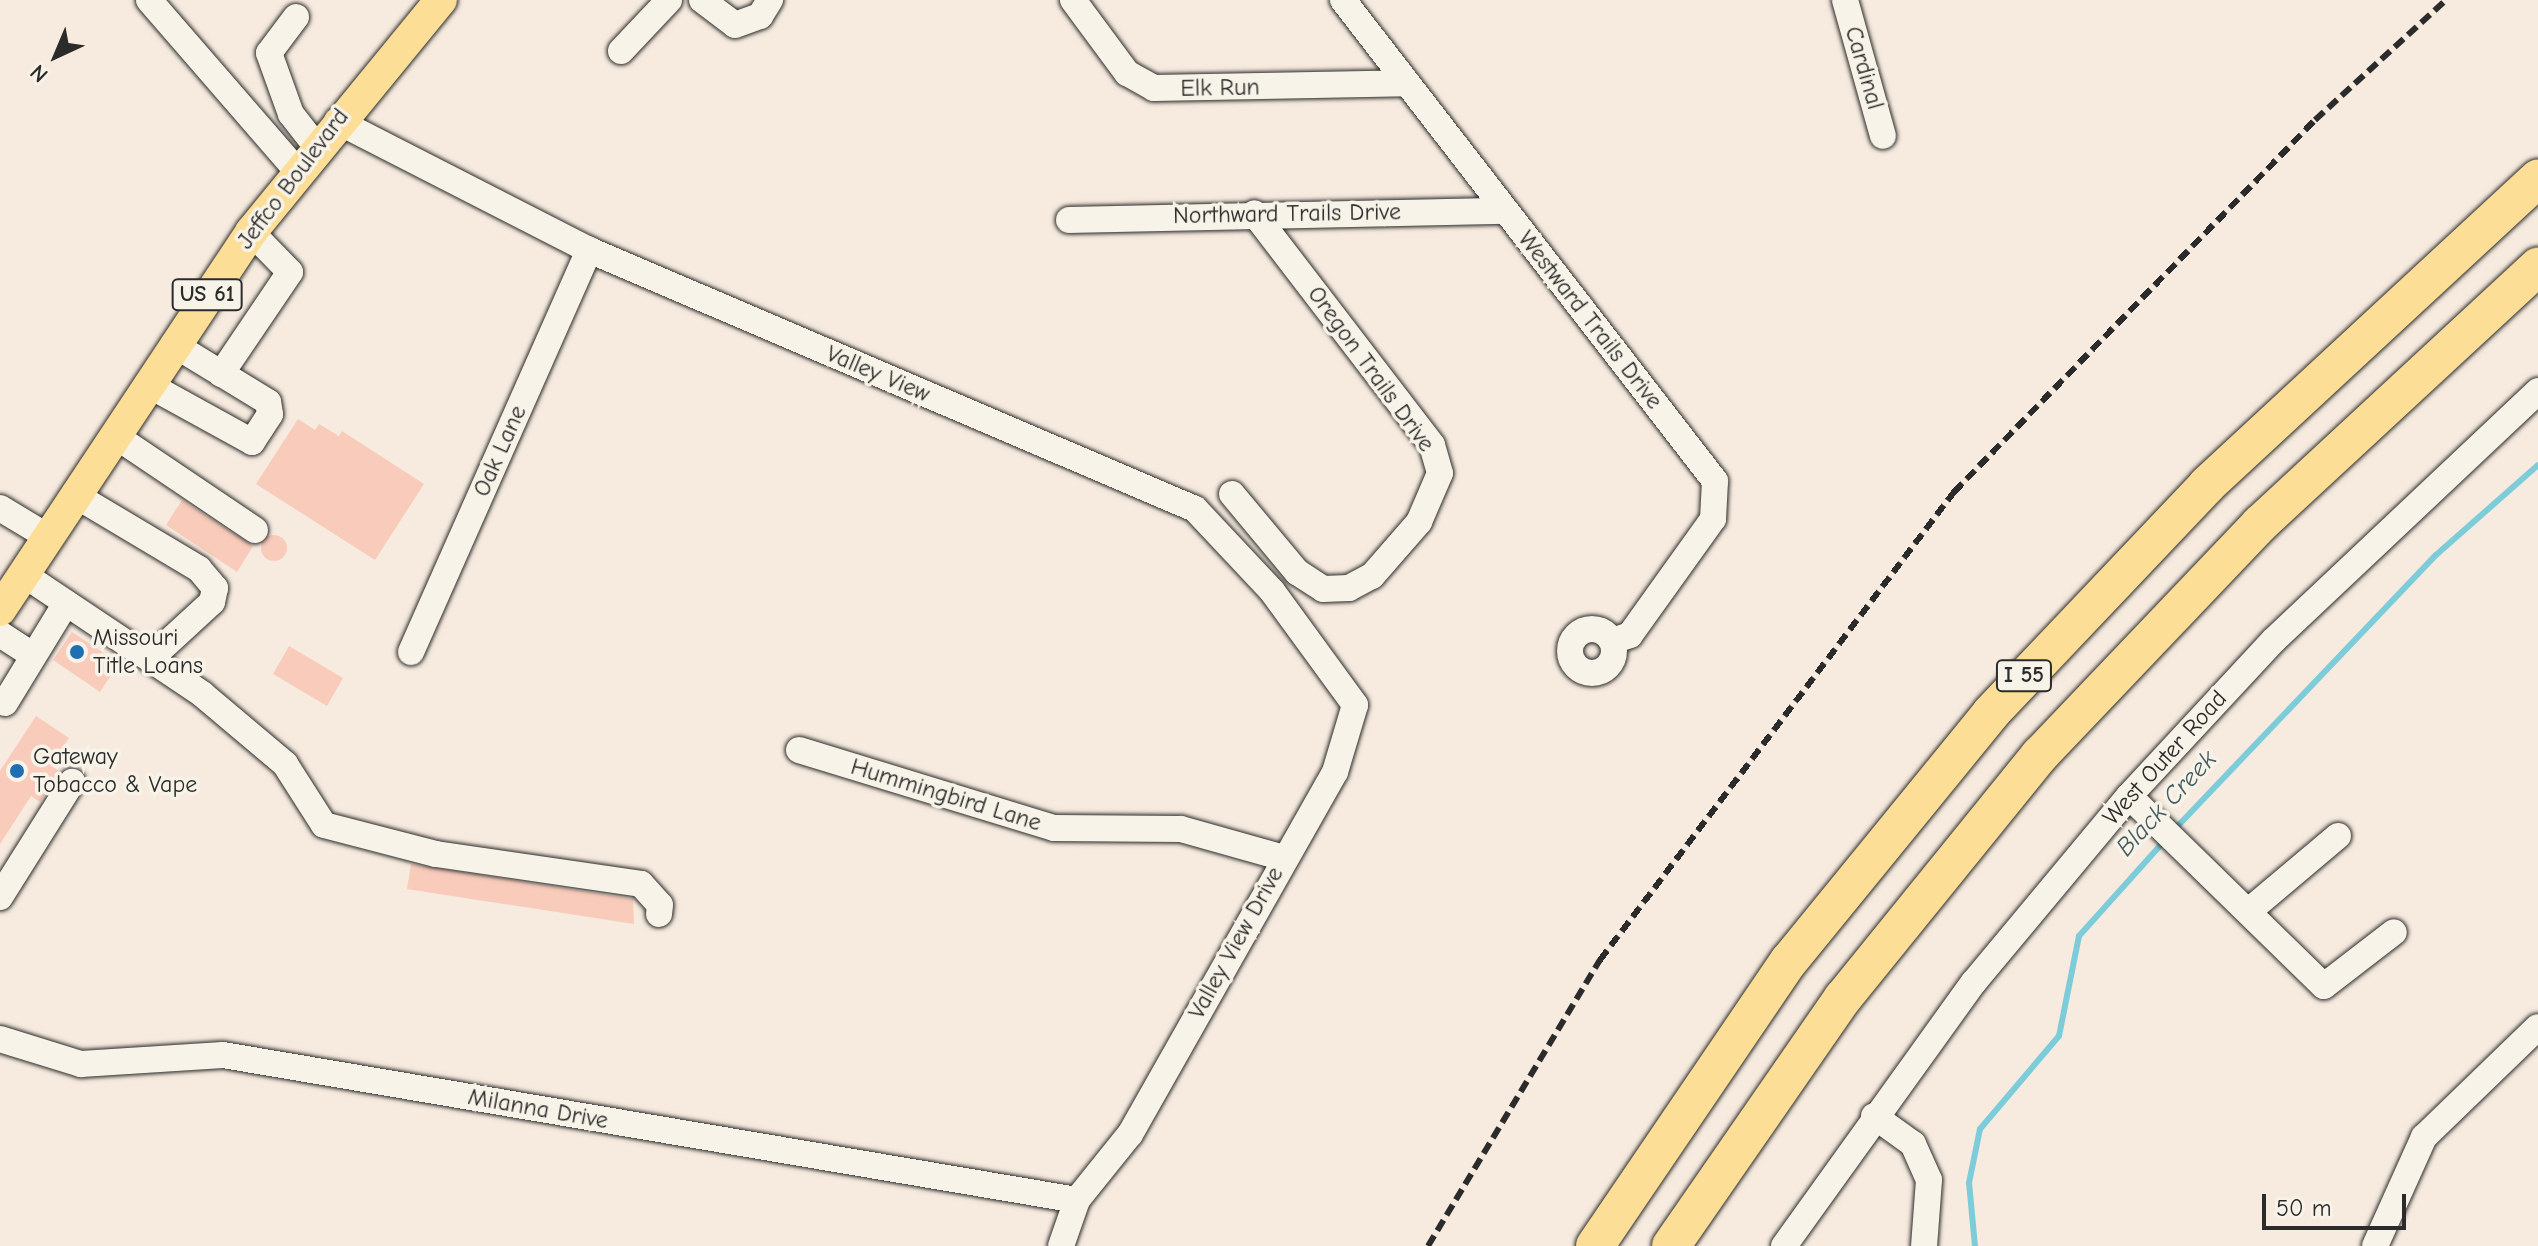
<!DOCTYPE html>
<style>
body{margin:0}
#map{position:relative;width:2538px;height:1246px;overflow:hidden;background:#f7ebdf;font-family:"Comic Neue",sans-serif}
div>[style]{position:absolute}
.stream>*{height:6px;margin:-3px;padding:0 3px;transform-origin:3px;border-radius:3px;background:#7dccda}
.building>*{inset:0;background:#f8cbbb}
.round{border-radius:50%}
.roads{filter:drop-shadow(0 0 2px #2b2b2b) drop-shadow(0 0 2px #2b2b2b)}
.minor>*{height:26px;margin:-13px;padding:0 13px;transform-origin:13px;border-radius:13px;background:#f7f3e8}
.minor>.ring{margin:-13px;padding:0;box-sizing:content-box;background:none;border:26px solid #f7f3e8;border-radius:50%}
.major>*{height:32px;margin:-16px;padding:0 16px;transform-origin:16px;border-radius:16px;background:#fcde96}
.highway>*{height:38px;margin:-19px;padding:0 19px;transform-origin:19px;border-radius:19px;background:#fcde96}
.rail>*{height:6px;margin-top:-3px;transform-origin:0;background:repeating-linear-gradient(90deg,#2b2b2b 0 12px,transparent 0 18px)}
.dots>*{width:22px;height:22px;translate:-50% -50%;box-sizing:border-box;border:4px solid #f7f3e8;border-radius:50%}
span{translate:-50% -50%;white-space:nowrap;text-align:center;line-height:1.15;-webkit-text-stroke:7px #f7f3e8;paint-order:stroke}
.shield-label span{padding:2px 6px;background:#f7f3e8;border:2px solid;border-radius:6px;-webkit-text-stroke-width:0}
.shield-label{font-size:22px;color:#2b2b2b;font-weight:700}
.street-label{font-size:24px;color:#2b2b2b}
.poi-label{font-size:24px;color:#2b2b2b}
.left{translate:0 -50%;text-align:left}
.water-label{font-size:26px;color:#445b60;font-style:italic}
.north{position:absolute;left:16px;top:16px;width:80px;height:80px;-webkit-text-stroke:6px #f7f3e8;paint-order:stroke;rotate:224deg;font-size:22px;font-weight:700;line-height:32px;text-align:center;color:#2b2b2b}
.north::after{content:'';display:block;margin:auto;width:28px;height:36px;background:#2b2b2b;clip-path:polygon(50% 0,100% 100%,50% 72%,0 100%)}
.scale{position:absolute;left:2262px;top:1194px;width:144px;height:36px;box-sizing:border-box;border:4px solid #2b2b2b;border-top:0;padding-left:10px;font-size:24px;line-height:28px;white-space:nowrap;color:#2b2b2b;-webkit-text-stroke:6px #f7f3e8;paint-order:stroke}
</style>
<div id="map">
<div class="stream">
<i style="left:2173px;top:831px;width:381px;rotate:-46.4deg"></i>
<i style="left:2436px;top:555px;width:136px;rotate:-41.4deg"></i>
<i style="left:1975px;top:1246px;width:63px;rotate:-95.4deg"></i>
<i style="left:1969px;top:1183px;width:55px;rotate:-78.5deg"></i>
<i style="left:1980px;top:1129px;width:122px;rotate:-49.7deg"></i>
<i style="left:2059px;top:1036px;width:102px;rotate:-78.7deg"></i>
<i style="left:2079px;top:936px;width:130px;rotate:-48.1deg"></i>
</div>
<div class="building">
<i style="clip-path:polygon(298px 419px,315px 430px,319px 424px,339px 436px,342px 431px,424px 484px,375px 560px,256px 484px)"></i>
<i style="clip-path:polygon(182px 500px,253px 546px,237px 572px,166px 525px)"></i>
<i class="round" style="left:261px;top:535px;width:26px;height:26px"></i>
<i style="clip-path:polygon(72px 632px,119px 663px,100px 692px,53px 660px)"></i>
<i style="clip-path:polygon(289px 646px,343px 678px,327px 706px,273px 674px)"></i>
<i style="clip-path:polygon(36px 716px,69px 738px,51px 765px,60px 772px,40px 802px,31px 796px,0 844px,0 771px)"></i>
<i style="clip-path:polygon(411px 864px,633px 899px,634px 924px,407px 889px)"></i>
</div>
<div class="roads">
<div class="minor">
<i style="left:149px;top:0;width:226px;rotate:49.1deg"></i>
<i style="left:702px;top:0;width:41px;rotate:37.1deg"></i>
<i style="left:735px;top:25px;width:27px;rotate:-20deg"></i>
<i style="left:760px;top:16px;width:19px;rotate:-58deg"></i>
<i style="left:1073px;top:0;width:91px;rotate:53.5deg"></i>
<i style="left:1127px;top:73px;width:31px;rotate:29deg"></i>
<i style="left:1154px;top:88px;width:253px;rotate:-1.1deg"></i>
<i style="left:1343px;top:0;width:608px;rotate:52.28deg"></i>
<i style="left:1715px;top:481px;width:38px;rotate:93deg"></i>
<i style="left:1713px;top:519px;width:143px;rotate:125.6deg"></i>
<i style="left:1630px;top:635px;width:18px;rotate:161deg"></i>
<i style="left:1845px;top:0;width:141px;rotate:74.4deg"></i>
<i style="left:296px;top:17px;width:45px;rotate:126.9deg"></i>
<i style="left:269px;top:53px;width:65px;rotate:70.2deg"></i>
<i style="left:291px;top:114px;width:41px;rotate:52deg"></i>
<i style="left:621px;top:51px;width:70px;rotate:-46.7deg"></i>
<i style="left:337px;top:121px;width:283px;rotate:27.1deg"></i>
<i style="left:589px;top:250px;width:659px;rotate:23.14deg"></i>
<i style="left:1195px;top:509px;width:112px;rotate:46.8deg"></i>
<i style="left:1272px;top:591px;width:141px;rotate:53.9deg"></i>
<i style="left:1355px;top:705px;width:70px;rotate:106.6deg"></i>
<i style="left:1335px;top:772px;width:416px;rotate:119.5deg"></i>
<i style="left:1130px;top:1134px;width:85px;rotate:128.8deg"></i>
<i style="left:1069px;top:220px;width:436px;rotate:-1.2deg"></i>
<i style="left:221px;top:374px;width:123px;rotate:-55.9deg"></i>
<i style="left:290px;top:272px;width:56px;rotate:-134.3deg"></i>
<i style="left:147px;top:384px;width:120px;rotate:28.9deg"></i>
<i style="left:252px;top:442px;width:33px;rotate:-57deg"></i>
<i style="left:270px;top:414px;width:12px;rotate:-99deg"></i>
<i style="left:268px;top:402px;width:111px;rotate:-148.6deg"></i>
<i style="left:114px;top:435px;width:170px;rotate:34deg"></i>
<i style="left:1232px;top:494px;width:102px;rotate:50.2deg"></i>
<i style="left:1297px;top:572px;width:31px;rotate:33deg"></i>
<i style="left:1323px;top:589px;width:26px;rotate:-2deg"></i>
<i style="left:1349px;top:588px;width:26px;rotate:-28deg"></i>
<i style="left:1372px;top:576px;width:72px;rotate:-49deg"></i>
<i style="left:1419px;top:522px;width:53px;rotate:-66.8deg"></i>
<i style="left:1440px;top:473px;width:29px;rotate:-106deg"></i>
<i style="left:1432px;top:445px;width:292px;rotate:-127.5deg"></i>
<i style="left:75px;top:495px;width:144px;rotate:30.8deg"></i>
<i style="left:199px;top:569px;width:25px;rotate:50deg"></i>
<i style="left:215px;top:588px;width:14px;rotate:102deg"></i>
<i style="left:212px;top:602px;width:84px;rotate:137.4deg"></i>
<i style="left:0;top:508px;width:56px;rotate:31.1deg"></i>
<i style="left:23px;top:574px;width:216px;rotate:33.8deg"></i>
<i style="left:202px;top:694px;width:109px;rotate:40.1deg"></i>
<i style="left:285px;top:764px;width:72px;rotate:57.4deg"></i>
<i style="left:324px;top:825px;width:116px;rotate:14.5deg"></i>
<i style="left:436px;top:854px;width:207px;rotate:8.3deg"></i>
<i style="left:641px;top:884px;width:28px;rotate:48deg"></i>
<i style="left:660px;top:905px;width:9px;rotate:96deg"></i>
<i class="ring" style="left:1570px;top:629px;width:18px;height:18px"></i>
<i style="left:0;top:634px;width:37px;rotate:33deg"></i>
<i style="left:411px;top:652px;width:440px;rotate:-66.1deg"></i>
<i style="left:5px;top:703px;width:117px;rotate:-58.6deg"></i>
<i style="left:799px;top:750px;width:267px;rotate:17deg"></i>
<i style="left:1054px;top:828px;width:127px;rotate:0.5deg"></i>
<i style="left:1181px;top:829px;width:107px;rotate:15.7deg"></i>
<i style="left:2129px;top:796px;width:272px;rotate:44.3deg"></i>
<i style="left:2324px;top:986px;width:88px;rotate:-37.6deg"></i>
<i style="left:0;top:897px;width:136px;rotate:-57.9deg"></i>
<i style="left:2250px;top:910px;width:115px;rotate:-40.1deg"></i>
<i style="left:0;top:1039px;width:85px;rotate:17.2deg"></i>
<i style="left:81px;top:1064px;width:142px;rotate:-3.6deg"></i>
<i style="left:223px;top:1055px;width:866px;rotate:9.64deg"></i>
<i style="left:1874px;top:1116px;width:48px;rotate:35.7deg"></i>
<i style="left:1913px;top:1144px;width:39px;rotate:66deg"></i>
<i style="left:1929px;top:1180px;width:66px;rotate:94.3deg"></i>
<i style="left:1061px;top:1246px;width:49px;rotate:-70.8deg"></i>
<i style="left:1784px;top:1246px;width:325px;rotate:-54.3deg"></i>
<i style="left:1974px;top:982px;width:242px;rotate:-50.2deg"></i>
<i style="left:2129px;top:796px;width:213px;rotate:-47.1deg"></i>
<i style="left:2274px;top:640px;width:363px;rotate:-43.3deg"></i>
<i style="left:2375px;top:1246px;width:120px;rotate:-65.8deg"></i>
<i style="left:2424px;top:1137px;width:158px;rotate:-44deg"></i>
</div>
<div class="major">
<i style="left:0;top:610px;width:454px;rotate:-56.4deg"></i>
<i style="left:251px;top:232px;width:300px;rotate:-50.7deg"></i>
</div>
<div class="highway">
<i style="left:1595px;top:1246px;width:345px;rotate:-55.8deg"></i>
<i style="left:1789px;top:961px;width:320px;rotate:-50.8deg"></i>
<i style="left:1991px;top:713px;width:314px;rotate:-46.5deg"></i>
<i style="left:2207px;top:485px;width:451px;rotate:-42.8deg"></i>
<i style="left:1671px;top:1246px;width:302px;rotate:-55.3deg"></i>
<i style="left:1843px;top:998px;width:313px;rotate:-51deg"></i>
<i style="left:2040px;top:755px;width:319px;rotate:-46.4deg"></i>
<i style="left:2260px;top:524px;width:379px;rotate:-42.8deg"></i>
</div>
</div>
<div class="rail">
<i style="left:1428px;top:1246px;width:334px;rotate:-59deg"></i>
<i style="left:1600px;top:960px;width:587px;rotate:-52.9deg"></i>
<i style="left:1954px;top:492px;width:518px;rotate:-45.86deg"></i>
<i style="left:2315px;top:120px;width:178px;rotate:-42.5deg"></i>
</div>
<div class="dots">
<i style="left:77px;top:652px;background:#1f6fb2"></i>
<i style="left:17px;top:771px;background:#1f6fb2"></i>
</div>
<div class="shield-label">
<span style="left:207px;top:295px">US 61</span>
<span style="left:2024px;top:676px">I 55</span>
</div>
<div class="street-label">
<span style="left:1864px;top:68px;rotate:74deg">Cardinal</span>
<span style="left:1220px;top:88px;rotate:-1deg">Elk Run</span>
<span style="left:293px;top:179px;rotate:-53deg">Jeffco Boulevard</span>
<span style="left:1287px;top:214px;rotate:-1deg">Northward Trails Drive</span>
<span style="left:1590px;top:320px;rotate:52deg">Westward Trails Drive</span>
<span style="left:1371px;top:369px;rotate:54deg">Oregon Trails Drive</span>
<span style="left:878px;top:374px;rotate:23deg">Valley View</span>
<span style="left:500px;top:451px;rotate:-66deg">Oak Lane</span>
<span style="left:2165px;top:758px;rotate:-48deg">West Outer Road</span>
<span style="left:946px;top:795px;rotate:17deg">Hummingbird Lane</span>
<span style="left:1236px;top:943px;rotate:-61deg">Valley View Drive</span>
<span style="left:538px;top:1109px;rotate:10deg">Milanna Drive</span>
</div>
<div class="poi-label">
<span class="left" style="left:93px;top:652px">Missouri<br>Title Loans</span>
<span class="left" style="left:33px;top:771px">Gateway<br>Tobacco &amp; Vape</span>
</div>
<div class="water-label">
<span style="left:2167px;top:804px;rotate:-47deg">Black Creek</span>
</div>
<div class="north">N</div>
<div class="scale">50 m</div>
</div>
